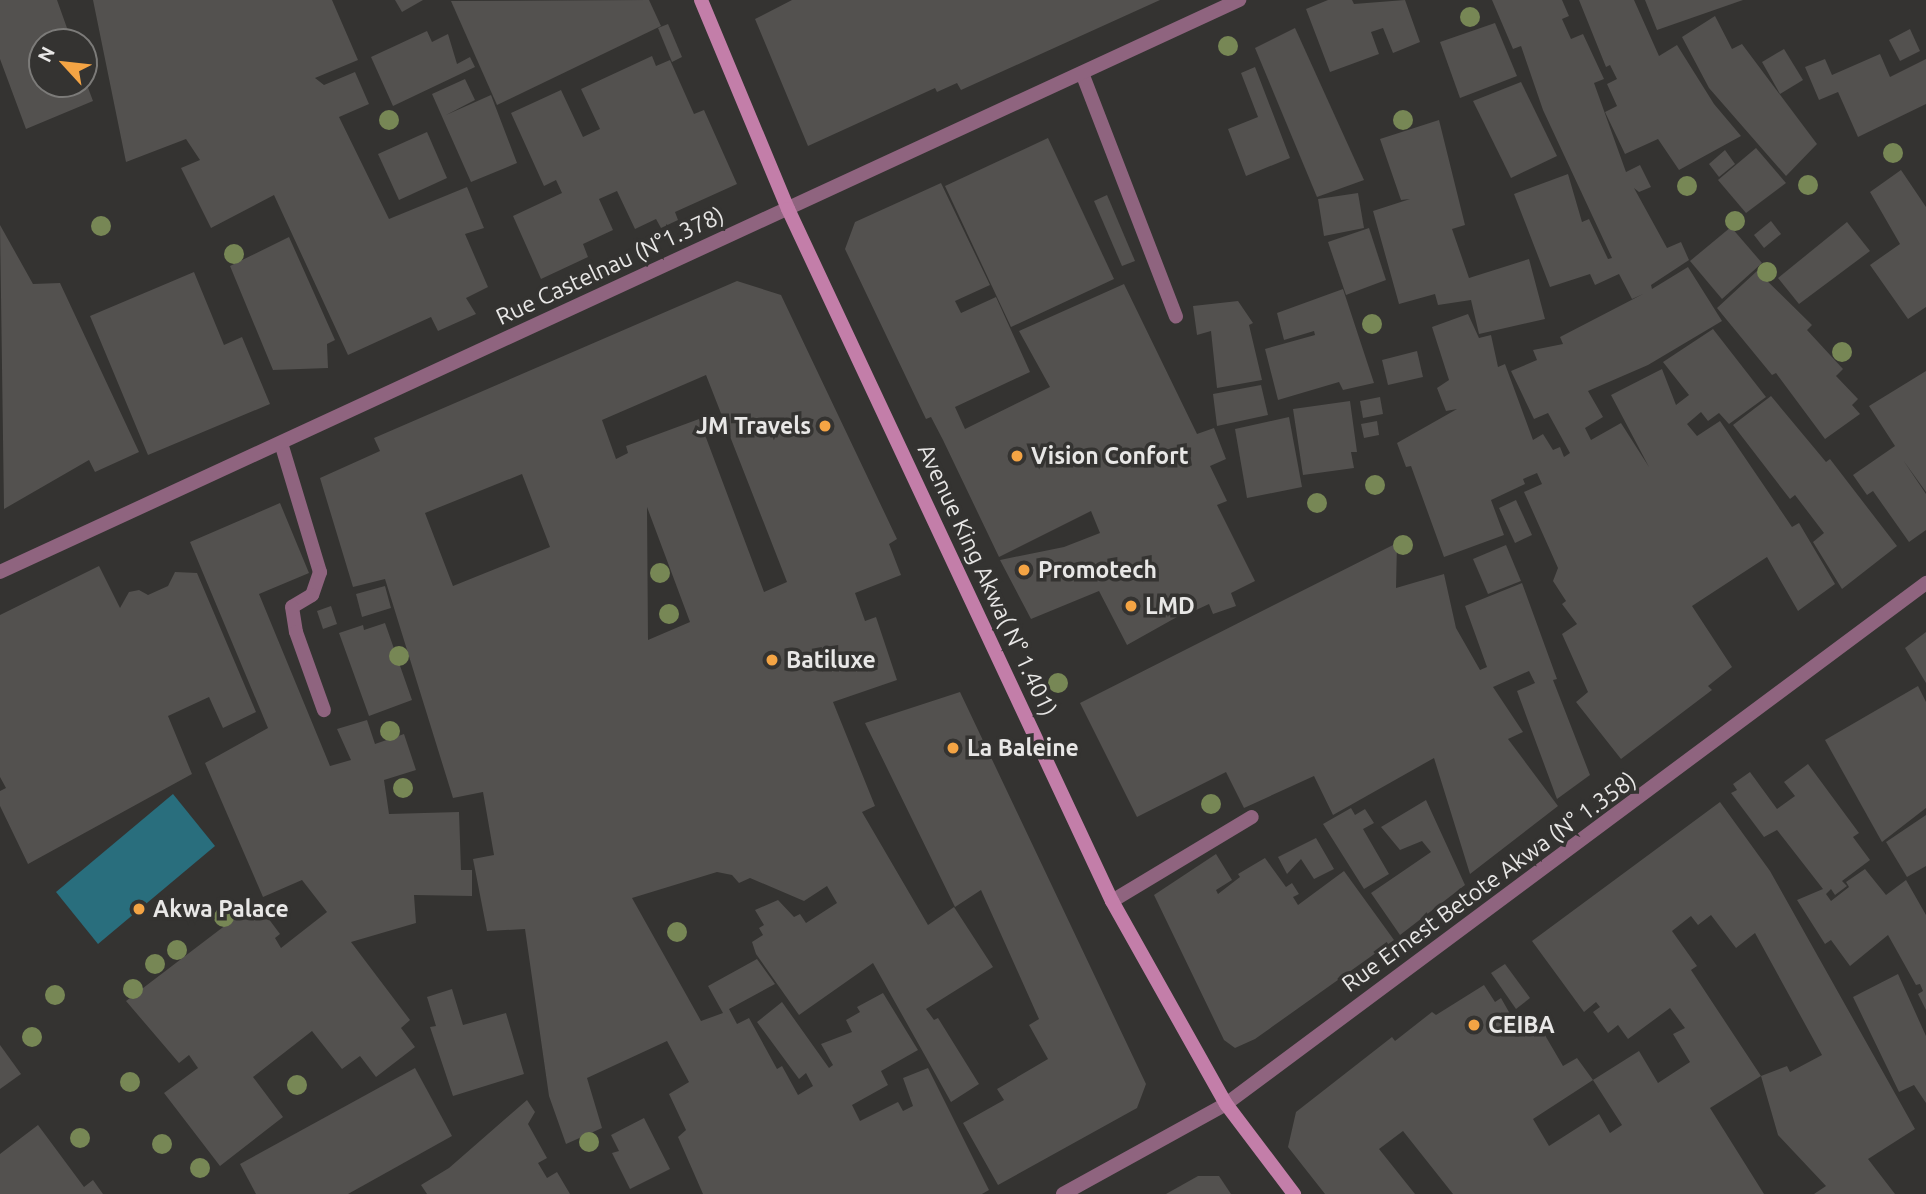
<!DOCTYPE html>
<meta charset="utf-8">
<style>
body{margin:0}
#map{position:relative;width:1926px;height:1194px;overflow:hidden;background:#343331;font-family:Ubuntu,sans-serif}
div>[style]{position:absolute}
.water>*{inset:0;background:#296e7d}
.building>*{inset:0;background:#53514f}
.lane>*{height:14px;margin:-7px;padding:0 7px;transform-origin:7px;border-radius:7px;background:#8f647f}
.street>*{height:14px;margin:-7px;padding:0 7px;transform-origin:7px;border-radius:7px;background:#8f647f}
.secondary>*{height:14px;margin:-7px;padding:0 7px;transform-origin:7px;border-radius:7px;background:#c37ea9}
.trees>*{width:20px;height:20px;margin:-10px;border-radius:50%;background:#778755}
.dots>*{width:19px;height:19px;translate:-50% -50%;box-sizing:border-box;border:4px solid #343331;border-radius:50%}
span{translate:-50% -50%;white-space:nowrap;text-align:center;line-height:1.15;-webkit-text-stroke:7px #343331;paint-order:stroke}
.street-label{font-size:23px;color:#e8e7e6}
.poi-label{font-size:23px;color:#e8e7e6;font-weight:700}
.right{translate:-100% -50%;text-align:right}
.left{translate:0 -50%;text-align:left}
.north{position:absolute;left:28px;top:28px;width:70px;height:70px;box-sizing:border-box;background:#343331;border:2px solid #7c7b79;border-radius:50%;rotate:297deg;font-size:19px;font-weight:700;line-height:28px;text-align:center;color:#e8e7e6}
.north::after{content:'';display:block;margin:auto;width:24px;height:32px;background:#f4a444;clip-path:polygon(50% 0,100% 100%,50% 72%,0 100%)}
</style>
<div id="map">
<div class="water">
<i style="clip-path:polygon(173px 794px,215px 846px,98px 944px,56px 892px)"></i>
</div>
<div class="building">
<i style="clip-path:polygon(0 0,57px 0,72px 42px,42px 42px,42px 84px,84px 84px,84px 77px,93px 101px,26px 129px,0 59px)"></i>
<i style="clip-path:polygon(93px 0,332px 0,358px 60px,315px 78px,324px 85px,355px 72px,369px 104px,339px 117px,389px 219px,467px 187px,484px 228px,465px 234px,488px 287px,466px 298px,476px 314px,438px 331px,431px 317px,348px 355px,274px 195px,211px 228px,181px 168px,200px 160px,186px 139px,126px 162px)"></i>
<i style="clip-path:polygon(395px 0,423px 0,402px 12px)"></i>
<i style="clip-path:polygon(649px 0,661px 26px,497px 105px,451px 1px)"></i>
<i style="clip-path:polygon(792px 0,1160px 0,961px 90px,957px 83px,937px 92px,935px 88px,808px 146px,755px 19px)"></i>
<i style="clip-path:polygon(1328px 0,1352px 0,1354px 4px,1405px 0,1420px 42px,1393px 53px,1383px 28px,1371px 32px,1379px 54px,1330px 72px,1306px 9px)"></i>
<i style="clip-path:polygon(1492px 0,1562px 0,1569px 16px,1562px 19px,1571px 39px,1583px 34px,1604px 79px,1594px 83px,1626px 172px,1640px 165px,1651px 187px,1639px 192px,1634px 188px,1667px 248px,1681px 242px,1689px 260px,1651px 285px,1652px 289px,1688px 267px,1722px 321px,1648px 365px,1588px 391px,1603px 417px,1585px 428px,1591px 440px,1621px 423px,1649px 467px,1611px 395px,1662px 369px,1676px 405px,1689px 395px,1663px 362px,1713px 329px,1766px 397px,1729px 424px,1719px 413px,1708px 421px,1701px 412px,1687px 424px,1697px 436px,1720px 421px,1792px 527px,1799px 523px,1835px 584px,1798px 611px,1767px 557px,1692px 606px,1732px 667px,1708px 686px,1712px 690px,1621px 759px,1576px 702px,1588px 692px,1562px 634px,1577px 624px,1562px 604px,1566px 601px,1553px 581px,1558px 568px,1524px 492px,1542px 484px,1537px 473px,1523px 479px,1525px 484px,1491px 500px,1504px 535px,1444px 557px,1411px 466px,1406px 467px,1397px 443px,1457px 409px,1446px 411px,1437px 388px,1449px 380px,1432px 327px,1468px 314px,1479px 338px,1491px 335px,1498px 367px,1505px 364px,1533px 440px,1543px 434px,1553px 450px,1560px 447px,1564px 457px,1570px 453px,1548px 413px,1534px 419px,1511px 371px,1537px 360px,1533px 350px,1563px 344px,1560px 337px,1643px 294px,1632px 299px,1619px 274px,1595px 285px,1590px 274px,1550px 287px,1514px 194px,1568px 174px,1582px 222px,1589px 219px,1608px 259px,1612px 258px,1543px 110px,1521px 46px,1513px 49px)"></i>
<i style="clip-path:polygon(1579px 0,1634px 0,1659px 56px,1677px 45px,1714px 104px,1741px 136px,1679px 170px,1658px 139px,1625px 154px,1605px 112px,1617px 106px,1607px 84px,1617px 79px,1610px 65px,1606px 67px)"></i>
<i style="clip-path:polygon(1645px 0,1743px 0,1657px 30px)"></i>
<i style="clip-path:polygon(1715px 16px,1732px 49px,1742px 44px,1817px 144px,1786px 176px,1709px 88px,1682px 37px)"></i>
<i style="clip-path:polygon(1495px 23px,1517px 76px,1460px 98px,1440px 42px)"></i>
<i style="clip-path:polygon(668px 24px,682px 57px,672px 62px,658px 28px)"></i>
<i style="clip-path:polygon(1295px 28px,1364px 180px,1317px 197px,1255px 48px)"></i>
<i style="clip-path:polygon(1910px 29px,1920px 51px,1900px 61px,1889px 40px)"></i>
<i style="clip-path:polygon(427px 31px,432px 42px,448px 34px,457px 64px,470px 57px,475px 67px,393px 106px,371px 57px)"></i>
<i style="clip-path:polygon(1784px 49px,1803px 80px,1780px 94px,1762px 62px)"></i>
<i style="clip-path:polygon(1880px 54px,1890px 77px,1926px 59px,1926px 104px,1858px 137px,1838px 92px,1819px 100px,1805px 67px,1825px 59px,1832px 75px)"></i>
<i style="clip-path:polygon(652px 56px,656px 66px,670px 60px,694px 114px,704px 110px,737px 184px,675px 212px,678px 220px,661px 228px,656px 219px,635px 229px,617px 191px,599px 199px,613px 230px,583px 244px,588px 257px,541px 279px,513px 216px,562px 193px,556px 180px,544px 186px,511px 113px,561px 90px,583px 137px,600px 129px,581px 89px)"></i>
<i style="clip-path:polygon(1255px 67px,1290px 158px,1246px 176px,1228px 129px,1258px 117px,1241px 73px)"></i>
<i style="clip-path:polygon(465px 79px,475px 100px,446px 115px,491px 95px,517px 163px,471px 182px,432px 94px)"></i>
<i style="clip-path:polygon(1521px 82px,1557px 156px,1511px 178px,1473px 101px)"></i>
<i style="clip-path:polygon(1439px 120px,1465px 225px,1452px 229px,1469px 278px,1529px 259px,1545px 319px,1479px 334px,1471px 300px,1438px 305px,1435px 294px,1399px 304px,1373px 211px,1410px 199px,1401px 200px,1380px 139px)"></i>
<i style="clip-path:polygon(427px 132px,447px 178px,399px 200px,378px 154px)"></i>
<i style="clip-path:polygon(1048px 138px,1114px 279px,1011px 327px,945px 186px)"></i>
<i style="clip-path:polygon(1756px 148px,1786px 183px,1746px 213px,1718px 180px)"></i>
<i style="clip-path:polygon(1725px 150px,1735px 164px,1719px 177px,1709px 164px)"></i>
<i style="clip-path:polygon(1901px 170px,1926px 207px,1926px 307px,1908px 319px,1870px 265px,1900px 244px,1870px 192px)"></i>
<i style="clip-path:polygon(941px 183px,990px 285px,955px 301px,961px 313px,996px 297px,1030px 372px,955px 407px,965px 429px,1050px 387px,1019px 331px,1124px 284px,1197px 434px,1214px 428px,1226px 459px,1210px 466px,1227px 501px,1217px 505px,1255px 581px,1231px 593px,1236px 606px,1213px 614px,1209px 604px,1194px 611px,1193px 608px,1127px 645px,1099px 591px,1031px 619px,1000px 560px,1064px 547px,1100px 533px,1091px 511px,999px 557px,943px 440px,931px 417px,926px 419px,845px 249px,855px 222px)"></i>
<i style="clip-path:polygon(1358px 193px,1364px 228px,1324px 236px,1318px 199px)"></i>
<i style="clip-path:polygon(1107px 195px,1135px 261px,1122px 266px,1094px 201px)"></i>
<i style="clip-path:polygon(1771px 221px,1781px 234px,1764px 248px,1754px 235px)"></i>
<i style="clip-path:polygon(1847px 222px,1870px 251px,1799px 304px,1778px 278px)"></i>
<i style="clip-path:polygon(0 225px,33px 284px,60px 283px,139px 452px,95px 472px,89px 460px,4px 509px)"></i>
<i style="clip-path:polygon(1731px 227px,1762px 263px,1722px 299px,1690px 261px)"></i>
<i style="clip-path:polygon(1369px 228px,1386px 280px,1346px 295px,1328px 242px)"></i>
<i style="clip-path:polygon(289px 237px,335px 340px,327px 344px,328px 368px,273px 370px,230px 266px)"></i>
<i style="clip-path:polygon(1757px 271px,1812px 325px,1807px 330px,1843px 369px,1836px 376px,1858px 399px,1852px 405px,1860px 414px,1825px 439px,1776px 373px,1772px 375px,1717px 308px)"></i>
<i style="clip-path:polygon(194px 272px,224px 345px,242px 337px,270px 404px,148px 455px,90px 316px)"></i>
<i style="clip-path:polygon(evenodd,737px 281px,781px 295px,897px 539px,889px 544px,901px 575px,855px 593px,865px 621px,876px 617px,897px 680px,833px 702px,875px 806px,862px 812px,928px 925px,954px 907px,993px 967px,926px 1009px,934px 1020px,938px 1018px,979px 1084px,951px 1102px,873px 963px,799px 1015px,756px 954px,752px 942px,763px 935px,759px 928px,764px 925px,755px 910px,778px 900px,794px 917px,800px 914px,806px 923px,837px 903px,827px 886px,804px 901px,750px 878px,739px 883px,732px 875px,717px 872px,632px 898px,701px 1021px,723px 1013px,708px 986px,757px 959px,775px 984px,729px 1009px,737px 1024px,749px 1018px,777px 1069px,782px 1066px,798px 1095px,813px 1086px,806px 1073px,799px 1079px,757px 1022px,782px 1002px,829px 1068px,833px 1065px,821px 1044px,852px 1032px,846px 1020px,860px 1012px,857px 1007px,883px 993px,918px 1050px,881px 1071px,888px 1085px,852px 1105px,860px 1121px,898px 1102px,903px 1111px,913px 1106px,903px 1078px,928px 1068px,989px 1190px,982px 1194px,703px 1194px,678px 1137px,686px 1130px,669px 1094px,689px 1082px,667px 1041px,587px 1078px,602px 1128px,566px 1144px,549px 1096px,525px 929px,487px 931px,473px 859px,494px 855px,483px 792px,453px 798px,385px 579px,353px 587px,320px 478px,380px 451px,374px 438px,737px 281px,706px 375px,787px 582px,764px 592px,699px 419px,626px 446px,628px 453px,616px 459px,602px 420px,706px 375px,737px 281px,522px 474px,550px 547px,453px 586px,425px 513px,522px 474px,737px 281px,647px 507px,690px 622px,648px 640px,647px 507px)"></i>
<i style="clip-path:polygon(1343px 289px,1374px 383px,1343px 390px,1339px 382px,1278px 400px,1265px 349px,1315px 335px,1314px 331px,1284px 340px,1277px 313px)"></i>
<i style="clip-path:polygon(1238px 301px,1253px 323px,1249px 325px,1262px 380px,1217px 388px,1211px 331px,1197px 335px,1193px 306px)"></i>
<i style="clip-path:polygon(1417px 351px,1423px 377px,1388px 385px,1382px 360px)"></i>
<i style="clip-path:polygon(1926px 371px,1926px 492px,1903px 460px,1926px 494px,1926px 530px,1909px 542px,1873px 491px,1867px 495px,1853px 475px,1895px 446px,1869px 406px)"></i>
<i style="clip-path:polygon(1261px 385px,1268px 415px,1217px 426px,1213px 394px)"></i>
<i style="clip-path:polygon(1771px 396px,1826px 462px,1830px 459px,1897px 546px,1842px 589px,1813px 542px,1824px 533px,1795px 495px,1790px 499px,1733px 425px)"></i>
<i style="clip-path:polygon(1380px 397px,1383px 414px,1363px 418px,1360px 401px)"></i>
<i style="clip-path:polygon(1350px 401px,1357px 452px,1351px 452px,1354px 468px,1303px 475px,1293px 409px)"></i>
<i style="clip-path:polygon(1289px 417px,1302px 487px,1247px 498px,1235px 429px)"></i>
<i style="clip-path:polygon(1377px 421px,1379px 435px,1364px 438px,1361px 424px)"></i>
<i style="clip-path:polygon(1516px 500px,1532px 535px,1515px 543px,1499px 508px)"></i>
<i style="clip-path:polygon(280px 503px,309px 573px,259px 594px,330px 766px,351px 760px,337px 729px,367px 720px,375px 744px,404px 734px,416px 770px,384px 780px,389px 814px,459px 812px,461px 870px,472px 870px,472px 896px,414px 895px,416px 923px,351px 942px,410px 1020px,401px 1028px,415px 1047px,376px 1077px,360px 1056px,342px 1069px,312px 1031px,253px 1077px,283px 1117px,220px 1166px,164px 1093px,198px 1068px,189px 1055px,179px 1063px,126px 1001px,256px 902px,280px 934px,275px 938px,281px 948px,327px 912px,302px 880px,263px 897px,205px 763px,268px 728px,190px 542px)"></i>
<i style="clip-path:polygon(1397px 543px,1396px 588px,1444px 574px,1456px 628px,1480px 670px,1487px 667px,1465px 606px,1522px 583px,1557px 679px,1553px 680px,1590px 775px,1557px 799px,1517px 691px,1535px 683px,1529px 671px,1493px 687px,1523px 732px,1508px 739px,1558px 806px,1470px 874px,1434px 758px,1333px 815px,1314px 776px,1244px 808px,1226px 772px,1137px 817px,1080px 703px)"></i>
<i style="clip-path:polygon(1506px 545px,1521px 581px,1488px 594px,1473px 559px)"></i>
<i style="clip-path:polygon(99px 566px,120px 608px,129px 592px,139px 590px,148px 595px,168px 586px,175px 572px,197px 573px,256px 712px,223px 728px,209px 697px,168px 716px,192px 774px,28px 864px,0 806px,0 791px,6px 788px,0 777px,0 615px)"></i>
<i style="clip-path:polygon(385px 586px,391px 608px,362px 617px,356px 594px)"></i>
<i style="clip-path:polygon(331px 606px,337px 624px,323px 629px,317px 611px)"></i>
<i style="clip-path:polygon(385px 623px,412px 700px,369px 716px,339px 633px,363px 625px,364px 630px)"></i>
<i style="clip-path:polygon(1926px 632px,1926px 683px,1905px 648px)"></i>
<i style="clip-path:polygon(1918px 686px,1926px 702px,1926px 808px,1882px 842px,1825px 740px)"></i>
<i style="clip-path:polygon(960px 692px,1146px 1084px,1137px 1108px,998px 1185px,963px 1123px,1004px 1100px,997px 1089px,1048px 1059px,1029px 1025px,1039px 1019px,981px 890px,955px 907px,865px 723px)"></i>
<i style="clip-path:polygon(1808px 764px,1859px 833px,1853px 837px,1870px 860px,1842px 881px,1847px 886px,1835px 895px,1831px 889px,1826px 894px,1831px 901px,1849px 887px,1846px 882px,1865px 869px,1886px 895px,1906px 880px,1926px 915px,1926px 1010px,1918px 994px,1923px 991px,1920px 984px,1916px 985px,1888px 935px,1850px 966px,1831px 940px,1825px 944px,1797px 900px,1823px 889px,1777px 830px,1764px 837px,1731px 793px,1737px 790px,1733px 784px,1750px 772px,1777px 809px,1795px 796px,1784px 782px)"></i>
<i style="clip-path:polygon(1426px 800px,1465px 885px,1400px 935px,1371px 893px,1431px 852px,1422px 841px,1400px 850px,1381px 827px)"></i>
<i style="clip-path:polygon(1720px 802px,1770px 871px,1915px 1129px,1868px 1159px,1895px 1194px,1814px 1194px,1826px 1186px,1778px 1135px,1761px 1076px,1787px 1066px,1790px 1072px,1822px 1055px,1755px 933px,1736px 948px,1711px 915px,1698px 925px,1691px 916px,1672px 931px,1697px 966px,1691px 970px,1761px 1076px,1710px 1108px,1764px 1194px,1453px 1194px,1403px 1131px,1379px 1149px,1415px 1194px,1325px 1194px,1288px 1147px,1296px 1112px,1392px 1037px,1395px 1041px,1432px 1012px,1436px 1015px,1484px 985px,1495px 1002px,1501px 998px,1522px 1035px,1539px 1025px,1563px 1066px,1577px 1058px,1593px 1080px,1533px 1119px,1549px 1146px,1599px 1114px,1610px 1133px,1622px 1125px,1593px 1080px,1639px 1051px,1658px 1083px,1690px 1062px,1673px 1034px,1685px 1028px,1670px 1008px,1628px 1039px,1618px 1025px,1608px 1033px,1593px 1012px,1600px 1007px,1596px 1002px,1584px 1012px,1532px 941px)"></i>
<i style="clip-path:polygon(1351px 808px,1355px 815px,1365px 809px,1374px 823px,1363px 829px,1389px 874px,1364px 889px,1323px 824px)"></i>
<i style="clip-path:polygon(1926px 815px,1926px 866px,1907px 877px,1886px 842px)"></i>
<i style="clip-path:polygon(1316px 838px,1334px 869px,1314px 879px,1301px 859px,1287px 874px,1278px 857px)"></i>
<i style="clip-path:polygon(1216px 854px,1232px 880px,1216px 890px,1218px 894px,1240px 877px,1238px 874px,1265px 858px,1286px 887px,1292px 883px,1299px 894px,1293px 897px,1298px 905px,1344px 871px,1394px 940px,1255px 1039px,1235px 1048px,1224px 1040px,1154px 895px)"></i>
<i style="clip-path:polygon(1505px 964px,1530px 998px,1516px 1009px,1491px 973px)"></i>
<i style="clip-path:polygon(1898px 974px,1926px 1036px,1926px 1103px,1914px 1085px,1899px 1092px,1853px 997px)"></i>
<i style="clip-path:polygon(452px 989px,463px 1025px,506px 1013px,524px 1074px,453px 1096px,430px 1027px,436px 1026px,427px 997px)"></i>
<i style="clip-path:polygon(0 1045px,21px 1074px,0 1089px)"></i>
<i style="clip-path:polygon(415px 1068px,452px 1136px,348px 1194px,256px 1194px,240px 1164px)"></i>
<i style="clip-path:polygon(527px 1100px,535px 1112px,528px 1124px,547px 1158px,538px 1163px,547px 1178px,557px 1172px,570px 1194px,427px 1194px,421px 1185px,449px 1168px)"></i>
<i style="clip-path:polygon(644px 1118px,670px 1169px,630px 1189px,612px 1153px,619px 1151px,611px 1135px)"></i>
<i style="clip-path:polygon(38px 1125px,84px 1187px,93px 1180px,103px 1194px,0 1194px,0 1154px)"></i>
<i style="clip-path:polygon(1198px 1176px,1219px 1176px,1231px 1194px,1166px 1194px)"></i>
</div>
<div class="lane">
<i style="left:1082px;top:73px;width:261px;rotate:68.9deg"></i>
<i style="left:281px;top:443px;width:135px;rotate:73.2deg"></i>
<i style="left:320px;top:572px;width:24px;rotate:109deg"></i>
<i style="left:312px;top:595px;width:23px;rotate:149deg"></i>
<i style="left:292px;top:607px;width:25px;rotate:81deg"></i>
<i style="left:296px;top:632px;width:83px;rotate:70.3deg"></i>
<i style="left:1112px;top:901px;width:163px;rotate:-31deg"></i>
</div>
<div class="street">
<i style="left:0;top:572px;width:1365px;rotate:-24.78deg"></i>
<i style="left:1063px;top:1194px;width:186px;rotate:-28.9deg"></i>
<i style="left:1226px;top:1104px;width:873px;rotate:-36.66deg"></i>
</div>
<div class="secondary">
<i style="left:701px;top:0;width:226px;rotate:67.4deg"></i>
<i style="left:788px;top:209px;width:764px;rotate:64.91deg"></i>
<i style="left:1112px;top:901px;width:233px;rotate:60.7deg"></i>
<i style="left:1226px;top:1104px;width:113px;rotate:52.9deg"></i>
</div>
<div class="trees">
<i style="left:1470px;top:17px"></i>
<i style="left:1228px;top:46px"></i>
<i style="left:389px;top:120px"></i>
<i style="left:1403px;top:120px"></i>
<i style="left:1893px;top:153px"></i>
<i style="left:1808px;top:185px"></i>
<i style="left:1687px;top:186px"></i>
<i style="left:1735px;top:221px"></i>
<i style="left:101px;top:226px"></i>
<i style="left:234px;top:254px"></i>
<i style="left:1767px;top:272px"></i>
<i style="left:1372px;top:324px"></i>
<i style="left:1842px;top:352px"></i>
<i style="left:1375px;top:485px"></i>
<i style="left:1317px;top:503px"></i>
<i style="left:1403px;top:545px"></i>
<i style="left:660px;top:573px"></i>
<i style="left:669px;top:614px"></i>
<i style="left:399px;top:656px"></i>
<i style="left:1058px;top:683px"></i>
<i style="left:390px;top:731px"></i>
<i style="left:403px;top:788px"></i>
<i style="left:1211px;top:804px"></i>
<i style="left:224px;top:917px"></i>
<i style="left:677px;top:932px"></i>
<i style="left:177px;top:950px"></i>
<i style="left:155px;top:964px"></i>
<i style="left:133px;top:989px"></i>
<i style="left:55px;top:995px"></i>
<i style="left:32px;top:1037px"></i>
<i style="left:130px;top:1082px"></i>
<i style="left:297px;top:1085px"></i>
<i style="left:80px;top:1138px"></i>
<i style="left:589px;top:1142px"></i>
<i style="left:162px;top:1144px"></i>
<i style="left:200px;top:1168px"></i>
</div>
<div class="dots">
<i style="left:825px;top:426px;background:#f4a444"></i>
<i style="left:1017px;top:456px;background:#f4a444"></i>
<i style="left:1024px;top:570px;background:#f4a444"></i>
<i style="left:1131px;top:606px;background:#f4a444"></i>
<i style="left:772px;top:660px;background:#f4a444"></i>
<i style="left:953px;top:748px;background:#f4a444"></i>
<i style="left:139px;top:909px;background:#f4a444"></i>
<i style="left:1474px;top:1025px;background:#f4a444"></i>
</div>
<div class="street-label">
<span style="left:610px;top:266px;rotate:-25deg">Rue Castelnau (N°1.378)</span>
<span style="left:987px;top:580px;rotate:65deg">Avenue King Akwa( N° 1.401)</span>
<span style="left:1489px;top:882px;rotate:-36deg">Rue Ernest Betote Akwa (N° 1.358)</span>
</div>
<div class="poi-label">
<span class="right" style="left:811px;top:426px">JM Travels</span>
<span class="left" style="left:1031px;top:456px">Vision Confort</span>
<span class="left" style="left:1038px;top:570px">Promotech</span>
<span class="left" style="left:1145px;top:606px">LMD</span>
<span class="left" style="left:786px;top:660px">Batiluxe</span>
<span class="left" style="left:967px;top:748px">La Baleine</span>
<span class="left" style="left:153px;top:909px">Akwa Palace</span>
<span class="left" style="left:1488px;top:1025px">CEIBA</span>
</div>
<div class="north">N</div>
</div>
